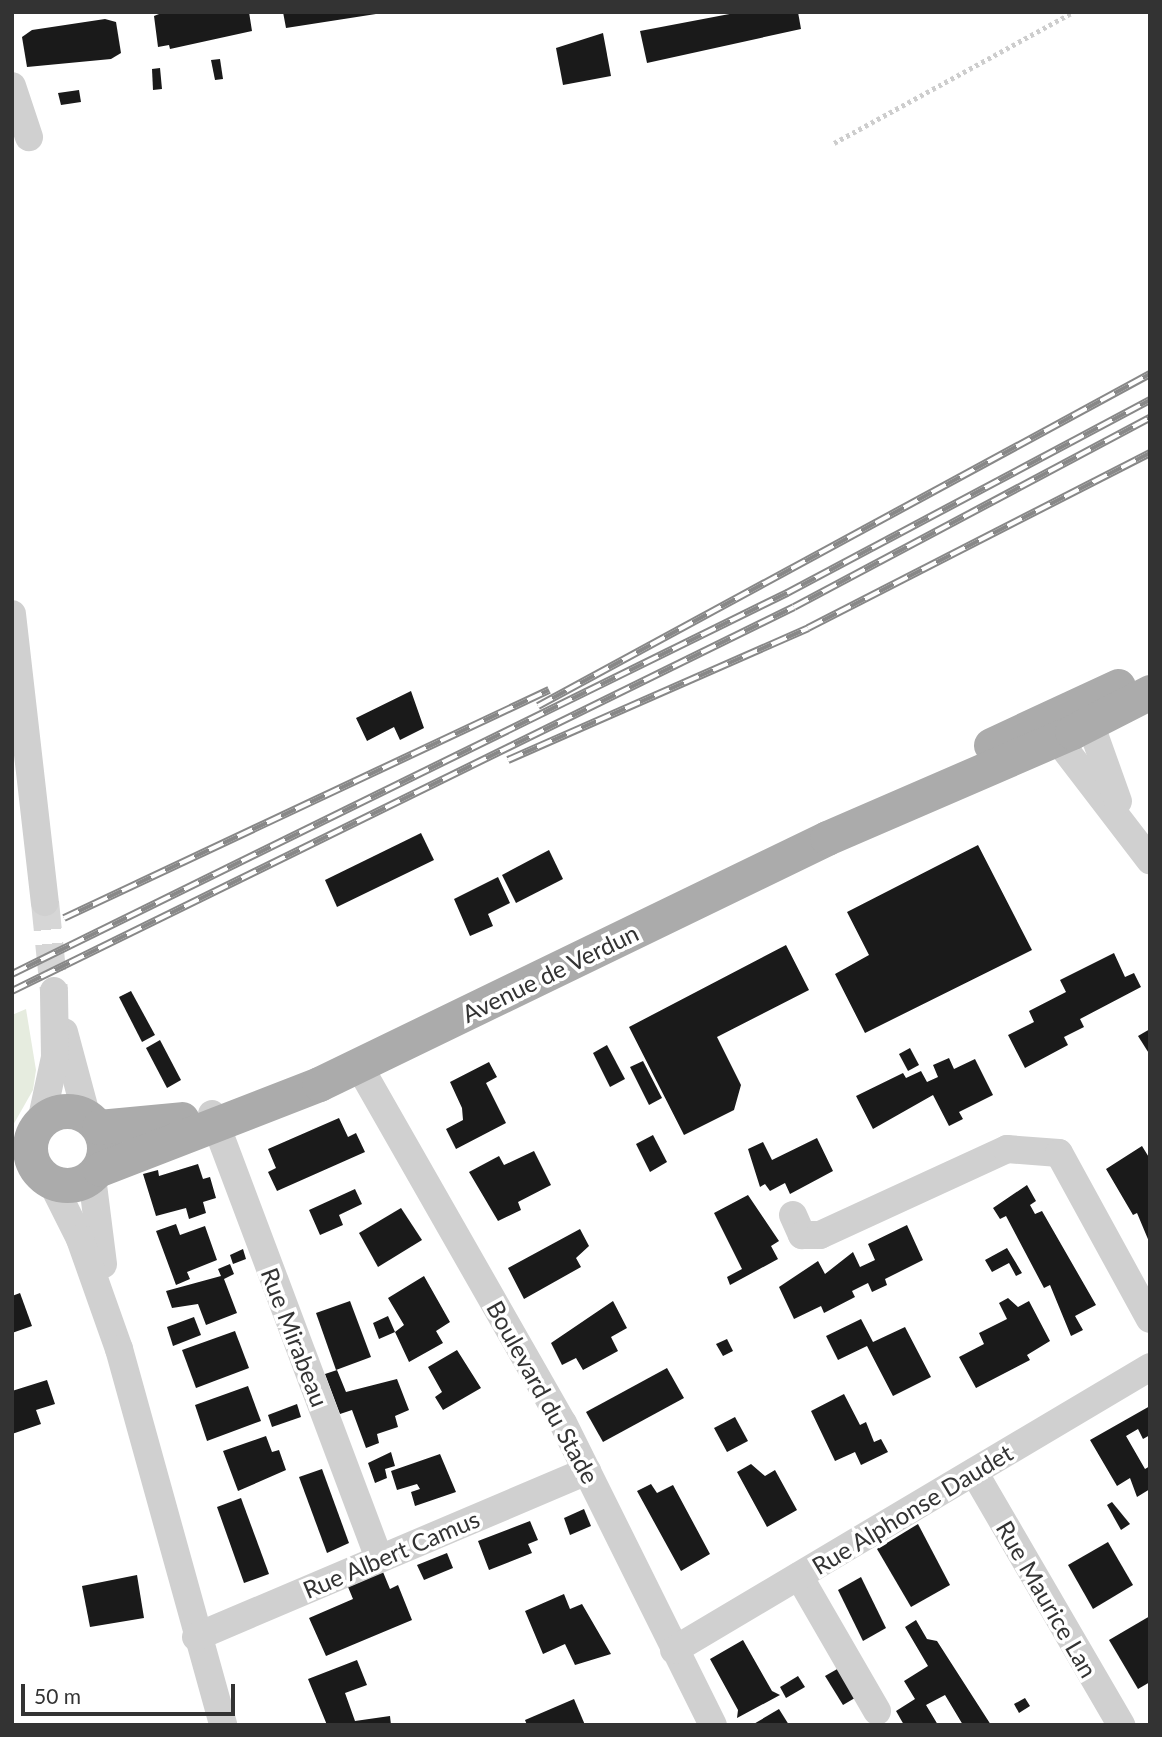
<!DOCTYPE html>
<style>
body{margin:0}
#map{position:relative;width:1162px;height:1737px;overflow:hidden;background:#fff;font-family:Lato,sans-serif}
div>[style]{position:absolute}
.green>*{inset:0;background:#e6ecdf}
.building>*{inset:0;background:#1a1a1a}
.minor-tunnel>*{height:28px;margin-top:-14px;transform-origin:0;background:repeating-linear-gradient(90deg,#d6d6d6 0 28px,transparent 0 42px)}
.path>*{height:4.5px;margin-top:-2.25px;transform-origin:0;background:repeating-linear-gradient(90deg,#cdcdcd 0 3.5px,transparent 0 7px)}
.minor>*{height:28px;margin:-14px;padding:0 14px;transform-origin:14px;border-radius:14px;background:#d0d0d0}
.major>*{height:35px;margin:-17.5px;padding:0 17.5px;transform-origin:17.5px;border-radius:17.5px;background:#ababab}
.major>.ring{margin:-17.5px;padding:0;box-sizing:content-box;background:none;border:35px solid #ababab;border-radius:50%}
.rail>*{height:8px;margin-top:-4px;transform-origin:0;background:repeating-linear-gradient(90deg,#fff 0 16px,#888 0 32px);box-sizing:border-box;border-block:2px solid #888}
span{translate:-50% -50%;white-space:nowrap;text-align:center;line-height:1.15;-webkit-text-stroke:7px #fff;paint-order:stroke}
.street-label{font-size:24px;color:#333}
.frame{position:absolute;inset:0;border:14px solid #333;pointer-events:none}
.scale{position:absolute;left:21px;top:1684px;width:214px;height:32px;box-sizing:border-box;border:4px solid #333;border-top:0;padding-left:9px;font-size:21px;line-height:24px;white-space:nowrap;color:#333;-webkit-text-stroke:5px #fff;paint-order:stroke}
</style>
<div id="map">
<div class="green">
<i style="clip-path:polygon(26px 1009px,36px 1070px,33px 1090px,12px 1127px,12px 1015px)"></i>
</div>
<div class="building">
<i style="clip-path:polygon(164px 12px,249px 12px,252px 31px,170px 49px,169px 45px,158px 47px,154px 16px)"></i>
<i style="clip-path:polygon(283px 12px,376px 12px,376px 14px,286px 28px)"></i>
<i style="clip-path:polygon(740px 12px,798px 12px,801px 29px,647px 63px,640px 31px)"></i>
<i style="clip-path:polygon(105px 19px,116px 22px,121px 53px,111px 59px,27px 67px,22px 37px,32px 30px)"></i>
<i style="clip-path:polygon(603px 33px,611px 76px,563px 85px,556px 48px)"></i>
<i style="clip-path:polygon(220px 59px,223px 79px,215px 80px,211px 60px)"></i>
<i style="clip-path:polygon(160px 68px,162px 89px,153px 90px,152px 69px)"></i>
<i style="clip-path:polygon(79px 90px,81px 102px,61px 105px,58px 93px)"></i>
<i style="clip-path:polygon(411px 691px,424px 728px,400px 740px,394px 727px,367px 741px,356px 718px)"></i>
<i style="clip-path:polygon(421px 833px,434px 860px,337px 907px,325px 880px)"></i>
<i style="clip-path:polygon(978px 845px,1032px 950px,865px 1033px,835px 974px,869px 955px,847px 912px)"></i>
<i style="clip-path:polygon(549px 850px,563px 879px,516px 903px,502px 875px)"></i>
<i style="clip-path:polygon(498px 877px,510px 903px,488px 914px,493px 926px,470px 936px,454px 899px)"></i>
<i style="clip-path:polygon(786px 945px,809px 990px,717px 1037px,741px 1085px,734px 1110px,684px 1135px,629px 1027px)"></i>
<i style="clip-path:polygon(1114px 953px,1125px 977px,1134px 973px,1141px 987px,1080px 1019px,1084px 1027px,1064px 1037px,1068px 1045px,1025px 1068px,1008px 1035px,1034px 1022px,1029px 1011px,1066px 992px,1060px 980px)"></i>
<i style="clip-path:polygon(131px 991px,155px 1035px,142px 1042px,119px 997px)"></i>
<i style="clip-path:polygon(1150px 1029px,1150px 1055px,1138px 1036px)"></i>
<i style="clip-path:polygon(160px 1040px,181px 1080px,167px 1088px,146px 1048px)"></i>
<i style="clip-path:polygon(607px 1045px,625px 1079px,610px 1087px,593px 1053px)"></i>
<i style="clip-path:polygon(910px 1048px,919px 1065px,908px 1071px,899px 1054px)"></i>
<i style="clip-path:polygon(949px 1058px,954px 1069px,975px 1059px,993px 1095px,959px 1112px,963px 1119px,949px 1126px,933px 1095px,873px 1129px,856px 1096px,903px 1073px,906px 1078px,921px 1071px,927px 1082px,938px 1077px,933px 1065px)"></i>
<i style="clip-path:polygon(643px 1061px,662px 1098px,649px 1105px,630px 1067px)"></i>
<i style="clip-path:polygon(489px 1062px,497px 1077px,486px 1083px,506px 1123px,456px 1149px,446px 1129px,463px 1120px,462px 1108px,450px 1082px)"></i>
<i style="clip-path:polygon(339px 1118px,348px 1137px,356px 1133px,365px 1152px,277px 1191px,268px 1172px,276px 1168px,268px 1149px)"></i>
<i style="clip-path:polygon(653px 1135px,667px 1162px,650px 1172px,636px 1144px)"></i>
<i style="clip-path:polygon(817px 1138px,833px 1171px,790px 1194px,785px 1183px,770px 1191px,765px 1184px,760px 1187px,748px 1149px,763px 1142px,772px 1160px)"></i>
<i style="clip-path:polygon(1142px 1146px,1150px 1159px,1150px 1244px,1137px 1213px,1133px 1215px,1106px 1169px)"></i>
<i style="clip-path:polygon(534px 1151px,551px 1185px,518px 1202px,521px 1210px,498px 1221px,469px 1172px,499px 1156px,504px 1165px)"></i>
<i style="clip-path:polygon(198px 1164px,203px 1179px,210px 1177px,216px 1198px,203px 1202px,206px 1213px,189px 1219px,186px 1208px,156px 1216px,143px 1174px,158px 1170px,159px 1176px)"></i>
<i style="clip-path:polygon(1027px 1185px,1036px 1201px,1030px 1205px,1035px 1214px,1042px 1211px,1096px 1305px,1075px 1316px,1083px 1330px,1071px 1336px,1050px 1285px,1044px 1288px,1006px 1216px,1000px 1219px,993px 1208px)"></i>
<i style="clip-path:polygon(355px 1189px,362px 1204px,339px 1215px,343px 1225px,320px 1235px,309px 1210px)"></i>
<i style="clip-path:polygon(748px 1195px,779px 1241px,771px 1246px,778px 1259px,730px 1285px,727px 1277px,742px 1269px,714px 1213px)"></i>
<i style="clip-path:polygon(401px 1208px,422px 1240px,378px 1267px,359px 1233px)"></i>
<i style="clip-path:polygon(176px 1224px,180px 1235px,205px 1226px,217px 1260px,187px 1272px,190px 1279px,176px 1285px,156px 1231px)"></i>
<i style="clip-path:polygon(907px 1225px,923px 1260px,885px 1279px,887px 1285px,872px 1292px,868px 1283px,852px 1291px,855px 1297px,824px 1313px,821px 1306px,794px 1319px,779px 1287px,818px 1261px,825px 1274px,853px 1252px,860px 1267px,875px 1260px,868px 1244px)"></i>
<i style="clip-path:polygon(580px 1229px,589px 1246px,576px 1258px,581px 1267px,524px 1299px,508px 1268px)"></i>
<i style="clip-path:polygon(1007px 1248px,1022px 1273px,1016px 1276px,1009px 1263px,992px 1272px,985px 1260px)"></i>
<i style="clip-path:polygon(243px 1249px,246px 1259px,233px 1264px,230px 1255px)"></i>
<i style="clip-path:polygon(230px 1264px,234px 1274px,224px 1279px,237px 1313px,206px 1325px,198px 1304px,172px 1308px,166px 1291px,221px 1276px,218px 1269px)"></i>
<i style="clip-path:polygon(424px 1276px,450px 1322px,436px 1331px,443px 1343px,409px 1362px,395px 1332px,379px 1339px,373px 1323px,388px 1316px,395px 1332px,404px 1325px,388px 1298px)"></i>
<i style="clip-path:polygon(20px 1293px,32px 1326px,12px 1333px,12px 1296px)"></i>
<i style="clip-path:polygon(1008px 1298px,1018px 1307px,1029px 1301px,1050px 1341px,1027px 1355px,1030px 1360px,976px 1388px,959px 1357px,984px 1344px,979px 1333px,1007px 1319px,999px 1303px)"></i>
<i style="clip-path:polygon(350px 1301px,371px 1357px,336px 1370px,316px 1313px)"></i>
<i style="clip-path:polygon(613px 1301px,627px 1328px,611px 1337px,618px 1351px,583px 1370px,576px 1358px,562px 1365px,551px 1343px)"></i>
<i style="clip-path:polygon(194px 1317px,201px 1335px,173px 1346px,167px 1327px)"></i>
<i style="clip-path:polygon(861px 1319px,873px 1342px,905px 1327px,931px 1377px,893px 1396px,867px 1346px,838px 1360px,826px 1336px)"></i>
<i style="clip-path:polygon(235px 1331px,249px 1368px,196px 1388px,182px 1350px)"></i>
<i style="clip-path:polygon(727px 1339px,733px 1351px,723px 1356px,716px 1344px)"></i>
<i style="clip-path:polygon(457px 1350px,481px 1388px,443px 1410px,435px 1397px,442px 1392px,428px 1367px)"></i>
<i style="clip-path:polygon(667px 1368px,684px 1398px,603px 1442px,586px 1412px)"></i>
<i style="clip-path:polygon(337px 1370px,346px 1392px,397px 1379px,409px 1410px,395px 1416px,398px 1427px,377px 1434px,379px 1443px,366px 1448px,352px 1410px,340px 1414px,325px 1374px)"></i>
<i style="clip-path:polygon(47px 1380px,55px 1404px,36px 1410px,41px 1424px,12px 1434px,12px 1391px)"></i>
<i style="clip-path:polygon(248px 1386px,261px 1421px,207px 1441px,195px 1405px)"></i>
<i style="clip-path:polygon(844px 1394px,860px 1425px,866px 1422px,874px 1442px,881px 1439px,888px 1452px,861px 1465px,855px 1452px,835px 1461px,811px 1411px)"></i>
<i style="clip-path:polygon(297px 1404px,301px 1417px,272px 1427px,268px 1415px)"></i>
<i style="clip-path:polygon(1150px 1406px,1150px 1435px,1143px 1439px,1138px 1429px,1126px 1436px,1145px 1469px,1150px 1466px,1150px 1489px,1137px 1497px,1130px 1478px,1117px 1486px,1090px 1440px)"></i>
<i style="clip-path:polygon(735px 1417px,748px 1441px,727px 1452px,714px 1428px)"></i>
<i style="clip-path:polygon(266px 1436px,272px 1452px,279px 1450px,286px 1470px,238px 1491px,223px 1451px)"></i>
<i style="clip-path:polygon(391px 1452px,395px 1466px,385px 1469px,387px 1478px,375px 1483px,368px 1463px)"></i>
<i style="clip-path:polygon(440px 1454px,456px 1492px,415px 1506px,411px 1492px,420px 1489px,417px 1484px,397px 1490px,391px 1471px)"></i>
<i style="clip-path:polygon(751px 1464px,765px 1476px,775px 1470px,797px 1510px,767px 1527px,737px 1472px)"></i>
<i style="clip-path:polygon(322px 1469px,349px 1543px,327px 1553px,299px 1477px)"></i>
<i style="clip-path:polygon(651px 1484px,657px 1493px,673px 1485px,710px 1554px,681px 1571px,637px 1491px)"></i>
<i style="clip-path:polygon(241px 1498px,269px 1574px,244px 1583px,217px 1507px)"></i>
<i style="clip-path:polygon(1112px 1502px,1130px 1524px,1121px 1530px,1107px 1505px)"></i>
<i style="clip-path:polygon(584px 1509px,591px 1526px,570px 1535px,564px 1518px)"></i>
<i style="clip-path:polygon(530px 1521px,538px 1540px,528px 1544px,532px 1553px,489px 1570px,478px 1541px)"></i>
<i style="clip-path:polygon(918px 1524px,950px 1585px,911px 1607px,877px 1549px)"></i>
<i style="clip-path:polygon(1108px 1542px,1133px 1585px,1093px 1609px,1068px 1565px)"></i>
<i style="clip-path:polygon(447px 1553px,453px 1568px,424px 1580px,417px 1565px)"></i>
<i style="clip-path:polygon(383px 1572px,390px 1589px,398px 1585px,412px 1620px,326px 1656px,309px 1618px,353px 1599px,348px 1587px)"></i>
<i style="clip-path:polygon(137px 1575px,144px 1618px,90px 1627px,82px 1586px)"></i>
<i style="clip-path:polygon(861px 1577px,886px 1628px,863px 1641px,838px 1590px)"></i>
<i style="clip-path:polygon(564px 1594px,570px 1609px,582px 1604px,611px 1654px,575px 1665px,565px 1644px,543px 1654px,525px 1611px)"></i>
<i style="clip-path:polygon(1150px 1616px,1150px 1682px,1138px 1689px,1109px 1640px)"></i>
<i style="clip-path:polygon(916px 1620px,927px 1639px,937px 1641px,991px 1725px,963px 1725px,945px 1695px,926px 1705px,938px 1725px,904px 1725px,896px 1711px,915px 1699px,904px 1681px,928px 1666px,905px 1627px)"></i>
<i style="clip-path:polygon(743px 1640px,772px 1691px,780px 1695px,737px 1718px,738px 1710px,710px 1659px)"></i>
<i style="clip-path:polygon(357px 1660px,367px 1685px,345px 1693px,355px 1721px,390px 1716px,391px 1725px,327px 1725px,308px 1679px)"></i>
<i style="clip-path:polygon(839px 1668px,865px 1692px,843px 1705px,825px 1676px)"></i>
<i style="clip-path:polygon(798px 1676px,805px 1687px,786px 1698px,780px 1687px)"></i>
<i style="clip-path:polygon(1025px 1698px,1030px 1706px,1019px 1713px,1014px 1704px)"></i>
<i style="clip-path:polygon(574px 1699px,585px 1725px,527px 1725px,525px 1720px)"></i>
<i style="clip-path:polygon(779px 1709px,789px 1725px,752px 1725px)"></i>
</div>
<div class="minor-tunnel">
<i style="left:45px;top:902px;width:89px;rotate:84.2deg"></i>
</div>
<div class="path">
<i style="left:834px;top:143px;width:273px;rotate:-28.7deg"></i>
</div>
<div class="minor">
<i style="left:12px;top:86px;width:54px;rotate:71.6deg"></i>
<i style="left:12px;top:614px;width:290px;rotate:83.5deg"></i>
<i style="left:1055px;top:724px;width:5px;rotate:143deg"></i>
<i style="left:1051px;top:727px;width:13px;rotate:63deg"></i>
<i style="left:1057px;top:739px;width:153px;rotate:52.5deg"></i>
<i style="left:1070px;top:725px;width:20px;rotate:-6deg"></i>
<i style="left:1090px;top:723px;width:83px;rotate:70.3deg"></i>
<i style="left:64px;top:1032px;width:85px;rotate:75deg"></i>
<i style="left:359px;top:1066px;width:411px;rotate:60.3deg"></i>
<i style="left:563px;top:1423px;width:337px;rotate:63.6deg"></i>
<i style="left:212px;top:1114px;width:475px;rotate:69.4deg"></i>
<i style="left:41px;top:1122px;width:66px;rotate:-77.8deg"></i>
<i style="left:55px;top:1057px;width:66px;rotate:-90.9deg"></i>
<i style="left:92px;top:1177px;width:88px;rotate:82.8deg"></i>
<i style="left:52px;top:1183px;width:63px;rotate:63.4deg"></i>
<i style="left:80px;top:1239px;width:117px;rotate:70.5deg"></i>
<i style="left:119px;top:1349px;width:390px;rotate:74.5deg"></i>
<i style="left:793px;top:1215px;width:22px;rotate:66deg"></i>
<i style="left:802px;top:1235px;width:18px"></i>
<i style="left:820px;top:1235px;width:206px;rotate:-24.7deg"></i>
<i style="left:1007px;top:1149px;width:52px;rotate:4.4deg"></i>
<i style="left:1059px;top:1153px;width:189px;rotate:61.3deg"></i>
<i style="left:974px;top:1472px;width:293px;rotate:59.8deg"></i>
<i style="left:799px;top:1576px;width:156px;rotate:60deg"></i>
<i style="left:196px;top:1637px;width:425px;rotate:-23deg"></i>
<i style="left:674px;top:1650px;width:554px;rotate:-30.73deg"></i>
</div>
<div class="major">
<i style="left:991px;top:745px;width:140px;rotate:-24.9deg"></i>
<i class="ring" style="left:30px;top:1111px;width:39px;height:39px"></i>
<i style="left:99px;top:1127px;width:83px;rotate:-5.5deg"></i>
<i style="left:100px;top:1169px;width:235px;rotate:-21.2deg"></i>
<i style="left:319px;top:1084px;width:564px;rotate:-25.84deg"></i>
<i style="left:827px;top:838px;width:267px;rotate:-23.4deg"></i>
<i style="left:1072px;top:732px;width:88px;rotate:-27.1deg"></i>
</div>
<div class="rail">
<i style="left:538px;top:706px;width:696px;rotate:-28.48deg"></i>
<i style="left:508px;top:760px;width:328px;rotate:-23.7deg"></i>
<i style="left:808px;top:628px;width:384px;rotate:-27.1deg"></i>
<i style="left:64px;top:918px;width:536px;rotate:-25.18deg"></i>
<i style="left:12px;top:974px;width:864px;rotate:-26.18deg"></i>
<i style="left:787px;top:593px;width:411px;rotate:-28deg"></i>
<i style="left:12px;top:991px;width:871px;rotate:-26.15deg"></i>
<i style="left:794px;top:607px;width:403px;rotate:-28deg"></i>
</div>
<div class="street-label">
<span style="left:550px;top:973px;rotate:-26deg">Avenue de Verdun</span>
<span style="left:295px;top:1337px;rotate:69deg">Rue Mirabeau</span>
<span style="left:543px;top:1392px;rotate:61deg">Boulevard du Stade</span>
<span style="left:912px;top:1509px;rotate:-31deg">Rue Alphonse Daudet</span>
<span style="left:391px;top:1554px;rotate:-23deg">Rue Albert Camus</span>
<span style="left:1047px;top:1599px;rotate:60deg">Rue Maurice Lan</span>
</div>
<div class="frame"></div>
<div class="scale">50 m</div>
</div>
